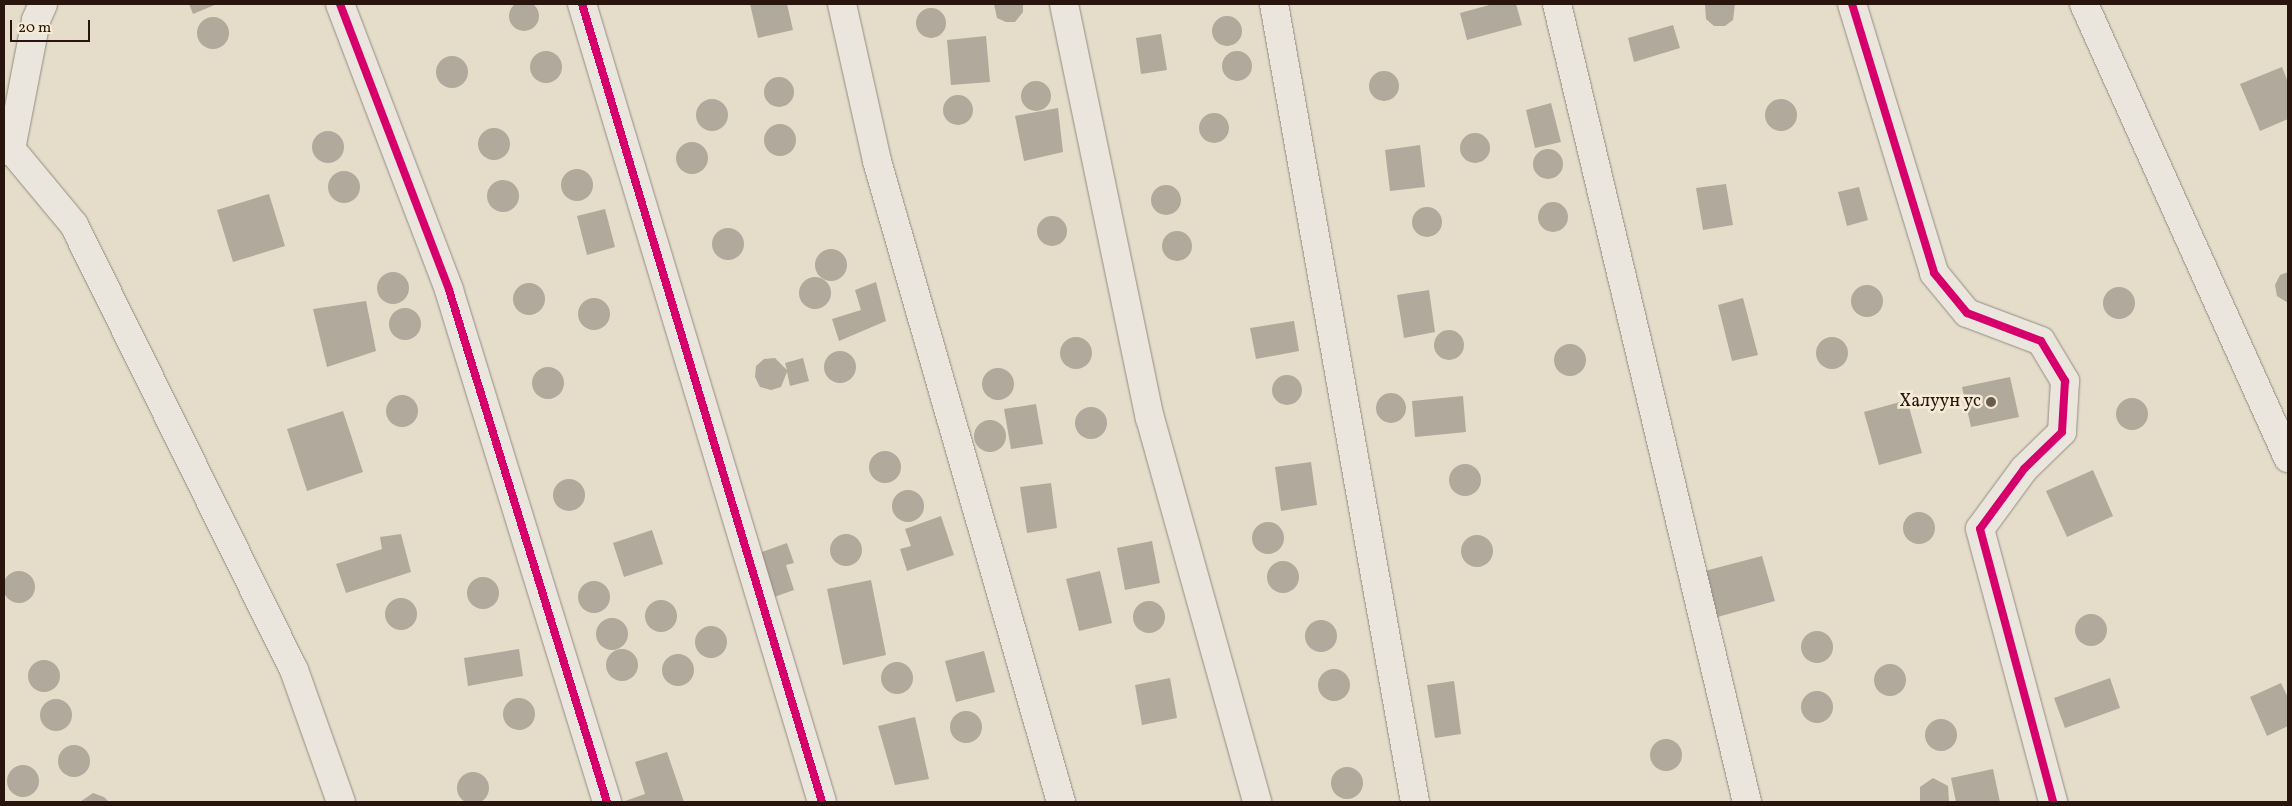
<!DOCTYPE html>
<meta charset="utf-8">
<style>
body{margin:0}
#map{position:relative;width:2292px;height:806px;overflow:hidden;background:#e5ddca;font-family:Vollkorn,serif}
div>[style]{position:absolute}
.building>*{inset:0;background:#b0a99c}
.round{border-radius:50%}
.roads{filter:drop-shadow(0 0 1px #938c80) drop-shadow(0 0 1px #938c80)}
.minor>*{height:28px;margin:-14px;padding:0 14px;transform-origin:14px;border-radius:14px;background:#eae6dd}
.cycleway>*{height:8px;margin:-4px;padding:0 4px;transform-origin:4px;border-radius:4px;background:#d6006c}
.dots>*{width:14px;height:14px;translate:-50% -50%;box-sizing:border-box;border:2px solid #f6ecd5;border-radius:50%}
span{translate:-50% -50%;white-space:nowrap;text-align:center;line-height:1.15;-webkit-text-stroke:5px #f6ecd5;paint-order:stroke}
.poi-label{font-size:18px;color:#29150d}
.right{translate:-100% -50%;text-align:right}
.frame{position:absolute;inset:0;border:5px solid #29150d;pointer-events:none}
.scale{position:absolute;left:10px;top:20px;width:80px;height:22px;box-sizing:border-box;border:2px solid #29150d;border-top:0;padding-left:6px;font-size:15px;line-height:18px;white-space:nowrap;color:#29150d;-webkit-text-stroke:4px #f6ecd5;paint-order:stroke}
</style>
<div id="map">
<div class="building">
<i class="round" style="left:509px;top:1px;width:30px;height:30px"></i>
<i style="clip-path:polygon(189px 4px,217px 4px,193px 14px)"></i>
<i style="clip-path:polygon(750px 4px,787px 4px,793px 30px,758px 38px)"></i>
<i style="clip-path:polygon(994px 4px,1023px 4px,1023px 12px,1015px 22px,1006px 22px,997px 18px)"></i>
<i style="clip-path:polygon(1493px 4px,1516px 4px,1522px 25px,1467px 40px,1460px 13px)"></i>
<i style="clip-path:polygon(1705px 4px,1735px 4px,1733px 20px,1725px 26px,1714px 26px,1706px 19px)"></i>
<i class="round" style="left:916px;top:8px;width:30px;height:30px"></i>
<i class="round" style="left:1212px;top:16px;width:30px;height:30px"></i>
<i class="round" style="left:197px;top:17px;width:32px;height:32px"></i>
<i style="clip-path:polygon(1673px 25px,1680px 48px,1634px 62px,1628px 38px)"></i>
<i style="clip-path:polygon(1161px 34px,1167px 70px,1141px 74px,1136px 38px)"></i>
<i style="clip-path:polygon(986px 36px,990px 82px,951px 85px,947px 40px)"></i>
<i class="round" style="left:530px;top:51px;width:32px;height:32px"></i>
<i class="round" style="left:1222px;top:51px;width:30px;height:30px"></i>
<i class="round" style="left:436px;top:56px;width:32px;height:32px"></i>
<i style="clip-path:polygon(2282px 67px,2288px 82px,2288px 119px,2260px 131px,2240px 84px)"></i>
<i class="round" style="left:1369px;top:71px;width:30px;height:30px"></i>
<i class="round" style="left:764px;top:77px;width:30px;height:30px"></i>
<i class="round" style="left:1021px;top:81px;width:30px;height:30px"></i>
<i class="round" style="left:943px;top:95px;width:30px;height:30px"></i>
<i class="round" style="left:1765px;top:99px;width:32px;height:32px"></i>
<i class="round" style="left:696px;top:99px;width:32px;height:32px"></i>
<i style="clip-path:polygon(1551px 103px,1561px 142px,1535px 148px,1526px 110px)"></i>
<i style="clip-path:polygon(1058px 108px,1063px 152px,1024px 161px,1015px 116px)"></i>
<i class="round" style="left:1199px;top:113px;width:30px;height:30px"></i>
<i class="round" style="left:764px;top:124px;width:32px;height:32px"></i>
<i class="round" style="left:478px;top:128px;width:32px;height:32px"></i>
<i class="round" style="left:312px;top:131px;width:32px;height:32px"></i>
<i class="round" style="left:1460px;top:133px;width:30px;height:30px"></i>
<i class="round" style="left:676px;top:142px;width:32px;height:32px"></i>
<i style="clip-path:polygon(1420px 145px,1425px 187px,1390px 191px,1385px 150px)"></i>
<i class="round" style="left:1533px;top:149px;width:30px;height:30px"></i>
<i class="round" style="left:561px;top:169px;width:32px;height:32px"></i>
<i class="round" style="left:328px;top:171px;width:32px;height:32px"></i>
<i class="round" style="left:487px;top:180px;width:32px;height:32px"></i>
<i style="clip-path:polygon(1726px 184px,1733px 225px,1703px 230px,1696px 188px)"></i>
<i class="round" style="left:1151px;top:185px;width:30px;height:30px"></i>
<i style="clip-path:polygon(1859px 187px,1868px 220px,1847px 226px,1838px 192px)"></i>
<i style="clip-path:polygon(269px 194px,285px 246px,233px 262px,217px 210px)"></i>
<i class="round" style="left:1538px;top:202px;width:30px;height:30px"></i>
<i class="round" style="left:1412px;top:207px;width:30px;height:30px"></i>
<i style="clip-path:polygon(605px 209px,615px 247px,587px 255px,577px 216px)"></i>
<i class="round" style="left:1037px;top:216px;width:30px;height:30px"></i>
<i class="round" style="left:712px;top:228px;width:32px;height:32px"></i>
<i class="round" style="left:1162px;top:231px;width:30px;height:30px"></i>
<i class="round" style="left:815px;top:249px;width:32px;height:32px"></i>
<i class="round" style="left:377px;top:272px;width:32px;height:32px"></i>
<i style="clip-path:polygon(2288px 272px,2288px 303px,2277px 296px,2275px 285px,2280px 275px)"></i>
<i class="round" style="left:799px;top:277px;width:32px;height:32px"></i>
<i style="clip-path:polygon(876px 282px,886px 321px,839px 341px,832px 319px,861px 310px,855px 290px)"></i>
<i class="round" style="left:513px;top:283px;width:32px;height:32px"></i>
<i class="round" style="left:1851px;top:285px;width:32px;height:32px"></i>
<i class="round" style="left:2103px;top:287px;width:32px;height:32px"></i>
<i style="clip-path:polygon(1429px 290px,1435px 332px,1404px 338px,1397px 295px)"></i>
<i class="round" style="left:578px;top:298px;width:32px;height:32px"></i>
<i style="clip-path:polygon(1743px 298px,1758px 355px,1732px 361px,1718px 305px)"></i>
<i style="clip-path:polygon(366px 301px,376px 351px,327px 367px,313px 309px)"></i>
<i class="round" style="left:389px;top:308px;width:32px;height:32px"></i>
<i style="clip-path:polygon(1294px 321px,1299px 351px,1256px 359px,1250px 328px)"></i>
<i class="round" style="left:1434px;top:330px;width:30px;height:30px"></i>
<i class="round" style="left:1060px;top:337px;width:32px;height:32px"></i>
<i class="round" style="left:1816px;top:337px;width:32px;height:32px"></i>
<i class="round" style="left:1554px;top:344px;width:32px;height:32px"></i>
<i class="round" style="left:824px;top:351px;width:32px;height:32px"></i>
<i style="clip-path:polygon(775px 358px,787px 370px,785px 363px,803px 358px,809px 381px,790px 386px,787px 372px,781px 387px,771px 390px,760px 387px,755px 377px,756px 366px,764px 359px)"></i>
<i class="round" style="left:532px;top:367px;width:32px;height:32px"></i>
<i class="round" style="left:982px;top:368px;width:32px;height:32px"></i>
<i class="round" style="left:1272px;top:375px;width:30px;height:30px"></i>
<i style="clip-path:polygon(2010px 377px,2019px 417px,1971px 427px,1962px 387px)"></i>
<i class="round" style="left:1376px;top:393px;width:30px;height:30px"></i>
<i class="round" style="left:386px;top:395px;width:32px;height:32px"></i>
<i style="clip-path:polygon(1463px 396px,1466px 432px,1415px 437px,1412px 401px)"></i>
<i class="round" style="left:2116px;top:398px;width:32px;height:32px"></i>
<i style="clip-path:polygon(1907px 400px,1922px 453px,1879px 465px,1864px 412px)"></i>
<i style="clip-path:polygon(1036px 404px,1043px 444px,1011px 449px,1004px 409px)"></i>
<i class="round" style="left:1075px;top:407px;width:32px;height:32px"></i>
<i style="clip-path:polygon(343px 411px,363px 472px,307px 491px,287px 429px)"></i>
<i class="round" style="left:974px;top:420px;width:32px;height:32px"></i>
<i class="round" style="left:869px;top:451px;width:32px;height:32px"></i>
<i style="clip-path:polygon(1311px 462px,1317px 505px,1281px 511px,1275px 467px)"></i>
<i class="round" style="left:1449px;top:464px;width:32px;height:32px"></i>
<i style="clip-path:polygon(2093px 470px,2113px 516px,2067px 537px,2046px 491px)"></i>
<i class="round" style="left:553px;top:479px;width:32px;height:32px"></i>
<i style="clip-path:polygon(1051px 483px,1057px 528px,1027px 533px,1020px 487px)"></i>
<i class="round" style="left:892px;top:490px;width:32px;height:32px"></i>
<i class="round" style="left:1903px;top:512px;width:32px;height:32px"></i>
<i style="clip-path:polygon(941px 516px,954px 555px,907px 571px,900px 549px,911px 546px,905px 529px)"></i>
<i class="round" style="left:1252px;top:522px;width:32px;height:32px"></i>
<i style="clip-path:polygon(652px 530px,663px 564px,624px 577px,613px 543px)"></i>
<i class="round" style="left:830px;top:534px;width:32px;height:32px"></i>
<i style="clip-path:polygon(401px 534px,411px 572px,346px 593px,336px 564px,382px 549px,380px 537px)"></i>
<i class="round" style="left:1461px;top:535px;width:32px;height:32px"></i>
<i style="clip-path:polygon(1152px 541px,1160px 583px,1125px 590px,1117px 548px)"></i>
<i style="clip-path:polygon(787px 543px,794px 563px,786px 565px,794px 590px,774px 597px,759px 553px)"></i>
<i style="clip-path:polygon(1762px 556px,1775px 601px,1714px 618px,1701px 572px)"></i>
<i class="round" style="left:1267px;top:561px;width:32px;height:32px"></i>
<i class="round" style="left:3px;top:571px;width:32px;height:32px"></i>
<i style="clip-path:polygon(1100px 571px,1112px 623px,1079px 631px,1066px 579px)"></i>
<i class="round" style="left:467px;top:577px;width:32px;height:32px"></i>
<i style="clip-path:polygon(871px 580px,886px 655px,843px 665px,827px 589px)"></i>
<i class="round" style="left:578px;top:581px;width:32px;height:32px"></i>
<i class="round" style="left:385px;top:598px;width:32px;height:32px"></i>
<i class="round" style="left:645px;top:600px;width:32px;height:32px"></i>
<i class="round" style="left:1133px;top:601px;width:32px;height:32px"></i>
<i class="round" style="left:2075px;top:614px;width:32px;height:32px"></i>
<i class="round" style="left:596px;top:618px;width:32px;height:32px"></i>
<i class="round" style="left:1305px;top:620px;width:32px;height:32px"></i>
<i class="round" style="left:695px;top:626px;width:32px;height:32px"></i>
<i class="round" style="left:1801px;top:631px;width:32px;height:32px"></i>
<i class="round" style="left:606px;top:649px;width:32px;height:32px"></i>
<i style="clip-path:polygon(519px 649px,523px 676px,468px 686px,464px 658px)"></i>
<i style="clip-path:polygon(984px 651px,995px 692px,956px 702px,945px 661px)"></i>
<i class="round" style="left:662px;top:654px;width:32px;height:32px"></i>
<i class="round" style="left:28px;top:660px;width:32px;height:32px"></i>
<i class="round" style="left:881px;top:662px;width:32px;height:32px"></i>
<i class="round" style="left:1874px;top:664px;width:32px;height:32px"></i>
<i class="round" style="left:1318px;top:669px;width:32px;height:32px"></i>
<i style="clip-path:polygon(1170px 678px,1177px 718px,1142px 725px,1135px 685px)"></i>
<i style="clip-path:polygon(2110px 678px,2120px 708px,2065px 728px,2054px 698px)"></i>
<i style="clip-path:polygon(1454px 681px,1461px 734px,1435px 738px,1427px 685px)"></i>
<i style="clip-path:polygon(2281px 683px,2288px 698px,2288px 726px,2267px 736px,2250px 697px)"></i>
<i class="round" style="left:1801px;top:691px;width:32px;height:32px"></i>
<i class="round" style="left:503px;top:698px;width:32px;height:32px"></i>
<i class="round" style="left:40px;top:699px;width:32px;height:32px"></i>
<i class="round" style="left:950px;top:711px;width:32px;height:32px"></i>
<i style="clip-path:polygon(915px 717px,929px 779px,895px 785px,878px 726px)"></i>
<i class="round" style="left:1925px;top:719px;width:32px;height:32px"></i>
<i class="round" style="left:1650px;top:739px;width:32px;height:32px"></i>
<i class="round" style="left:58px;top:745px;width:32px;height:32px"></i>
<i style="clip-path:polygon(667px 752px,684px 802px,622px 802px,645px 794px,635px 762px)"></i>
<i class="round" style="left:7px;top:765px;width:32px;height:32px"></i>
<i class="round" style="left:1331px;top:767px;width:32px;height:32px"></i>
<i style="clip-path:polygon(1993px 769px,2000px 802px,1956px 802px,1951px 778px)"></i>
<i class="round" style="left:457px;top:772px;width:32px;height:32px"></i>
<i style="clip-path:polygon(1933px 778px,1948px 786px,1949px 802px,1920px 802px,1920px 787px)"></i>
<i style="clip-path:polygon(93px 793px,104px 797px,109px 802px,80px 802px)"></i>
</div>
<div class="roads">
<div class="minor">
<i style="left:340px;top:4px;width:306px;rotate:69.1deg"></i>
<i style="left:449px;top:290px;width:536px;rotate:72.85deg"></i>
<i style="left:582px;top:4px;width:833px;rotate:73.26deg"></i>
<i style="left:842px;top:4px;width:161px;rotate:77.4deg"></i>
<i style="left:877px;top:161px;width:667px;rotate:73.98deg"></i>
<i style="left:1064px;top:4px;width:423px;rotate:78.3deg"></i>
<i style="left:1150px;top:418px;width:399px;rotate:74.4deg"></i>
<i style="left:1274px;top:4px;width:810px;rotate:79.98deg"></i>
<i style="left:1557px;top:4px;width:820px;rotate:76.61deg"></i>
<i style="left:1852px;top:4px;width:281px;rotate:73deg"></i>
<i style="left:1934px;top:273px;width:52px;rotate:50.5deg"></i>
<i style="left:1967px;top:313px;width:79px;rotate:20.7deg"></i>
<i style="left:2041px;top:341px;width:47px;rotate:59deg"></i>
<i style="left:2065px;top:381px;width:51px;rotate:93.4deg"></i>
<i style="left:2062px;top:432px;width:53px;rotate:135.8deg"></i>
<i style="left:2024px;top:469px;width:74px;rotate:126.3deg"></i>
<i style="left:1980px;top:529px;width:283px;rotate:75deg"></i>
<i style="left:2084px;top:4px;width:498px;rotate:65.8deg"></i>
<i style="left:11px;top:149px;width:131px;rotate:-79deg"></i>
<i style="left:36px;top:20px;width:17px;rotate:-66deg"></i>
<i style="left:4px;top:151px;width:7px;rotate:-16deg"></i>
<i style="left:11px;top:149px;width:99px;rotate:50.3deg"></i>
<i style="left:74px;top:225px;width:496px;rotate:63.7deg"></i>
<i style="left:294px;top:670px;width:140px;rotate:70.4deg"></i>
</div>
</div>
<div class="cycleway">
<i style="left:340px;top:4px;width:306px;rotate:69.1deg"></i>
<i style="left:449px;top:290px;width:536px;rotate:72.85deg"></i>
<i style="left:582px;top:4px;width:833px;rotate:73.26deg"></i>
<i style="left:1852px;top:4px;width:281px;rotate:73deg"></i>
<i style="left:1934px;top:273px;width:52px;rotate:50.5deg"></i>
<i style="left:1967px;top:313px;width:79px;rotate:20.7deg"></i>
<i style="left:2041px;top:341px;width:47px;rotate:59deg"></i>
<i style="left:2065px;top:381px;width:51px;rotate:93.4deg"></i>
<i style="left:2062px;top:432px;width:53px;rotate:135.8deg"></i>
<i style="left:2024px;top:469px;width:74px;rotate:126.3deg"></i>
<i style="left:1980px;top:529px;width:283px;rotate:75deg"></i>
</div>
<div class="dots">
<i style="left:1991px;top:402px;background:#6b5b4f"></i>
</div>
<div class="poi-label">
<span class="right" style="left:1981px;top:402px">Халуун ус</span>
</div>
<div class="frame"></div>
<div class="scale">20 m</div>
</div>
